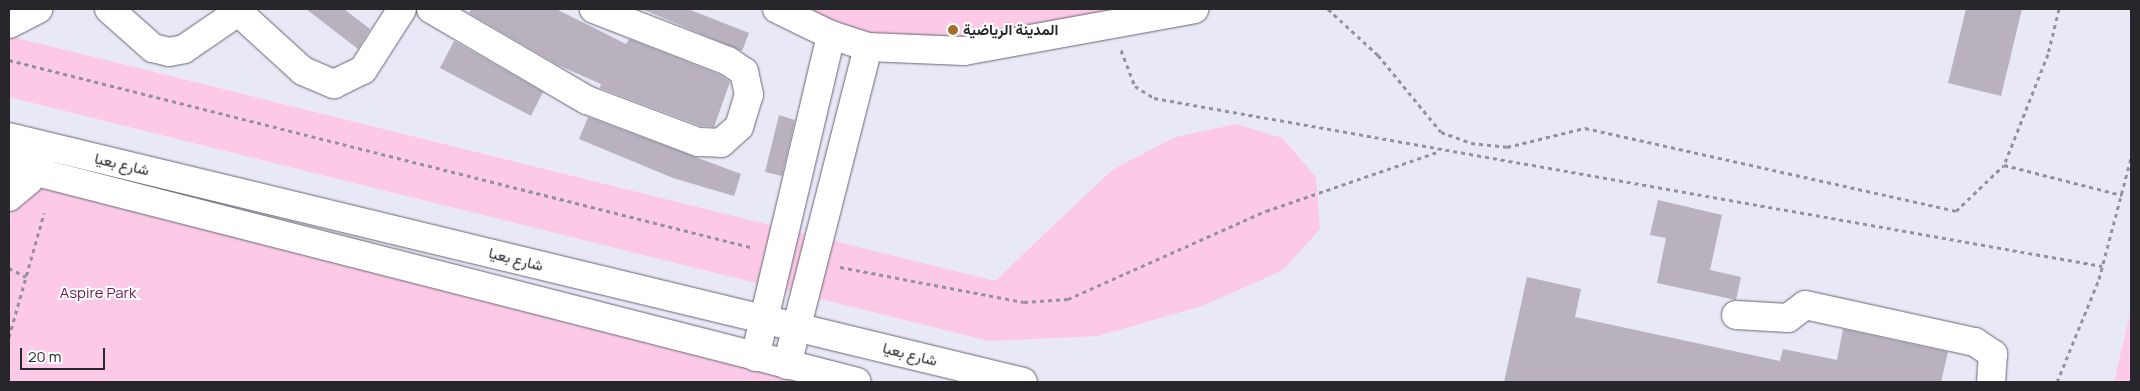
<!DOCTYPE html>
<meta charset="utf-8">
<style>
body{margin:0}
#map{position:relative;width:2140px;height:391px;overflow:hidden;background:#e8e8f7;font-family:Manrope,Vazirmatn,sans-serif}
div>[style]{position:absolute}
.green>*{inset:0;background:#fccae6}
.building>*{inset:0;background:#b9b1be}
.path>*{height:3px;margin-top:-1.5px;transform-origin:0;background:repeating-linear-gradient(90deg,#92929d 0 4px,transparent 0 8px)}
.roads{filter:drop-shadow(0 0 1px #666673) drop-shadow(0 0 1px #666673)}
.minor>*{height:28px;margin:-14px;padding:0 14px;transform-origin:14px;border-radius:14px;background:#fff}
.dots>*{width:14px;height:14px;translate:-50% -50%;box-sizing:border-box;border:2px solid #fff;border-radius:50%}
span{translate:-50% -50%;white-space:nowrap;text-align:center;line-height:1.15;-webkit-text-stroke:4px #fff;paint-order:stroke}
.poi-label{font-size:15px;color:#26262b;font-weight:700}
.left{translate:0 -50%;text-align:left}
.street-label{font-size:15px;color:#26262b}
.park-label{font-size:15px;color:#6b1c51}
.frame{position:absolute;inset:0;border:10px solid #26262b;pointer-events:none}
.scale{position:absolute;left:20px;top:348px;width:85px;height:22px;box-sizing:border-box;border:2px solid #26262b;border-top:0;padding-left:6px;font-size:15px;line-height:18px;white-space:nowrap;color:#26262b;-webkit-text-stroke:4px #fff;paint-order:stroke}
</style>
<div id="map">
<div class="green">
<i style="clip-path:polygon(777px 9px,1194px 9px,1118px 24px,868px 47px)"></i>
<i style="clip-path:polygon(9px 36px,995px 281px,1112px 170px,1175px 137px,1237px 124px,1282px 138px,1316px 177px,1320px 229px,1283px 270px,1202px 306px,1098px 336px,989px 341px,9px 97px)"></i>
<i style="clip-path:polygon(9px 179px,824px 382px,9px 382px)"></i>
<i style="clip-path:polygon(2131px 310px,2131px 382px,2114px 382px)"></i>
</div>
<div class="building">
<i style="clip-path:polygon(306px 9px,344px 9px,370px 29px,358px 49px)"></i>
<i style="clip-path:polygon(471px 9px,556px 9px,626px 44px,629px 39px,721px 75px,730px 82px,714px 127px,701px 126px,600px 88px,601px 84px,558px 65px,469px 13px)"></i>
<i style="clip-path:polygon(642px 9px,688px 9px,749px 33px,742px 51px)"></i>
<i style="clip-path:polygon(1966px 9px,2022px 9px,2001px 96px,1948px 83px)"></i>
<i style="clip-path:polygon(454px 41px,543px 92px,531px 116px,440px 68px)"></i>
<i style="clip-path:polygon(779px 115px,795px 120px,782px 176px,765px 172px)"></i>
<i style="clip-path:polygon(588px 117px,741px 174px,734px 196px,673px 178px,579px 139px)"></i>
<i style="clip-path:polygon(1658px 200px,1722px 215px,1710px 270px,1741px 277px,1736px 300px,1657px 283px,1666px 238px,1650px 235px)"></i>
<i style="clip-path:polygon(1527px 277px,1581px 289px,1575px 317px,1780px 361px,1783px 349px,1837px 360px,1843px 329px,1948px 352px,1941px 382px,1504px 382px)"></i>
</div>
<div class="path">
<i style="left:1328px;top:9px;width:68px;rotate:42.6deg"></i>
<i style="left:1378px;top:55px;width:99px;rotate:50.7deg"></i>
<i style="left:1441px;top:132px;width:32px;rotate:20deg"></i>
<i style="left:1471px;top:143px;width:36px;rotate:6deg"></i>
<i style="left:1507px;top:147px;width:80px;rotate:-13.7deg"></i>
<i style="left:1585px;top:128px;width:380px;rotate:12.6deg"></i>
<i style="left:1956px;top:211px;width:66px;rotate:-43.8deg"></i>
<i style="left:2059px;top:9px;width:46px;rotate:103.7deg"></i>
<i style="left:2048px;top:54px;width:119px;rotate:111.6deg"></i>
<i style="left:2004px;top:165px;width:122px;rotate:14.3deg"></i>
<i style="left:1121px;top:50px;width:39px;rotate:69deg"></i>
<i style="left:1135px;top:86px;width:22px;rotate:32deg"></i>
<i style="left:1154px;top:98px;width:963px;rotate:10.05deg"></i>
<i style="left:9px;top:60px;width:768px;rotate:14.16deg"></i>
<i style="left:840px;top:267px;width:187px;rotate:10.8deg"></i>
<i style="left:1024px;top:302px;width:44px;rotate:-3.9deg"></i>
<i style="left:1068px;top:299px;width:217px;rotate:-24deg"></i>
<i style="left:1266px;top:211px;width:184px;rotate:-19deg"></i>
<i style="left:9px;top:268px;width:19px;rotate:28deg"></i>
<i style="left:9px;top:337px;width:129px;rotate:-74.2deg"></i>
<i style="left:2057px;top:382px;width:111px;rotate:-67.8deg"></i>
<i style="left:2099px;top:279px;width:125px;rotate:-75.2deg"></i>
</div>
<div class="roads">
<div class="minor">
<i style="left:109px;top:9px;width:59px;rotate:41.6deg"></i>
<i style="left:153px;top:48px;width:16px;rotate:14deg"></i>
<i style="left:169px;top:52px;width:15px;rotate:-11deg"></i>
<i style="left:184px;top:49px;width:65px;rotate:-34.4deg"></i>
<i style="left:235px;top:9px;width:92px;rotate:42.4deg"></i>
<i style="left:303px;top:71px;width:34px;rotate:23deg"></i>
<i style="left:334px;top:84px;width:32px;rotate:-26deg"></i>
<i style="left:363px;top:70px;width:72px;rotate:-57.4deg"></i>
<i style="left:431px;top:9px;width:181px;rotate:30.3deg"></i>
<i style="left:587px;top:100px;width:119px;rotate:20.7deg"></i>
<i style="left:698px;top:142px;width:23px;rotate:2deg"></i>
<i style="left:721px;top:143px;width:24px;rotate:-42deg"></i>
<i style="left:739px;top:127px;width:34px;rotate:-73deg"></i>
<i style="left:749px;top:95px;width:24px;rotate:-102deg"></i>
<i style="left:744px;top:72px;width:19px;rotate:-145deg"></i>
<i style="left:728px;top:61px;width:144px;rotate:-158.8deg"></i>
<i style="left:777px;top:9px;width:60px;rotate:25.7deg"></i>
<i style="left:831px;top:35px;width:39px;rotate:18deg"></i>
<i style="left:868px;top:47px;width:96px;rotate:2.4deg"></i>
<i style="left:964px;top:51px;width:234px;rotate:-10.3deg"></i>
<i style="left:9px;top:24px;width:33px;rotate:-27deg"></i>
<i style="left:9px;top:137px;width:1043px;rotate:13.58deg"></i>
<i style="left:9px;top:165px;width:875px;rotate:14.35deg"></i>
<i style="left:9px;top:197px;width:26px;rotate:-40deg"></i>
<i style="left:29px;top:180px;width:26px;rotate:-65deg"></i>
<i style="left:1736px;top:315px;width:52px;rotate:3.3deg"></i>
<i style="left:1788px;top:318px;width:21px;rotate:-37deg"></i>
<i style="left:1805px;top:305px;width:174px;rotate:12.3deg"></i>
<i style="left:1975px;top:342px;width:22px;rotate:34deg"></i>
<i style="left:1993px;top:354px;width:28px;rotate:94deg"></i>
<i style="left:755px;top:357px;width:331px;rotate:-76.7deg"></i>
<i style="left:787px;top:365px;width:328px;rotate:-75.7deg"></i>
</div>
</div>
<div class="dots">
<i style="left:953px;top:30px;background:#a47029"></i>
</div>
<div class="poi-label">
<span class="left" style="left:963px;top:30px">المدينة الرياضية</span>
</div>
<div class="street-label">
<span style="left:122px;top:164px;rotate:13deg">شارع بعيا</span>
<span style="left:516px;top:259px;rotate:14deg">شارع بعيا</span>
<span style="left:910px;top:354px;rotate:14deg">شارع بعيا</span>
</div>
<div class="park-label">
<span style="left:98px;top:293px">Aspire Park</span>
</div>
<div class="frame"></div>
<div class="scale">20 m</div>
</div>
